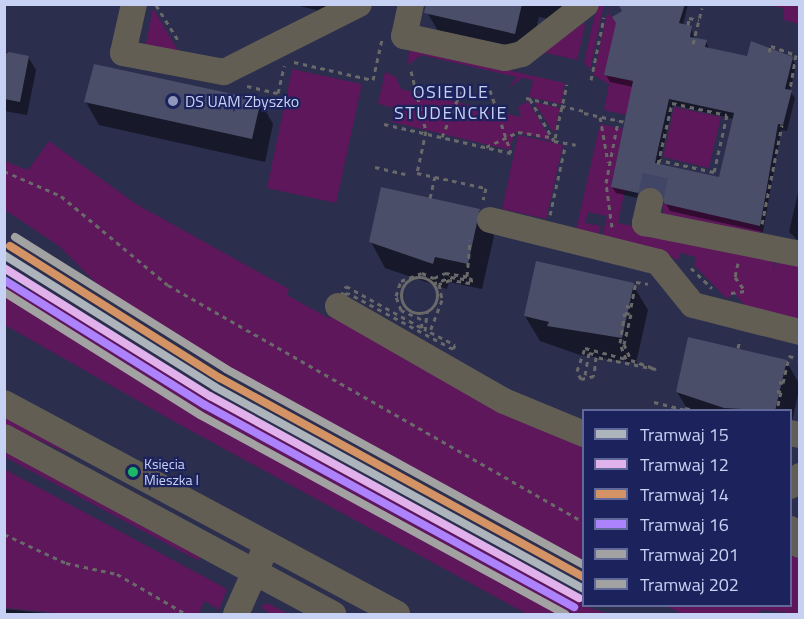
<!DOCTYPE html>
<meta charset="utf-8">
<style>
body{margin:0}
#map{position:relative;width:804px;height:619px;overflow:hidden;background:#2b2e4d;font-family:"Titillium Web",sans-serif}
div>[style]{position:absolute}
.green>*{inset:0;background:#5d175a}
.shadow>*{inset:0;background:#0007}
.building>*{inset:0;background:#4a4e68}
.minor-tunnel>*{height:26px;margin-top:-13px;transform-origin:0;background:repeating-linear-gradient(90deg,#424666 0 26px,transparent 0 39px)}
.path>*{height:3px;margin-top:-1.5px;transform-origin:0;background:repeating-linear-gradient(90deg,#6a6969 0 4.5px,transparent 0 9px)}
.path>.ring{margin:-1.5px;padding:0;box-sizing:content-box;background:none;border:3px solid #6a6969;border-radius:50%}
.minor>*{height:26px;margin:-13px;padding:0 13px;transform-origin:13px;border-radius:13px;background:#635e54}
.tram-1>*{height:8px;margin:-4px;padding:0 4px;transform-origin:4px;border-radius:4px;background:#adb4bb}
.tram-2>*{height:8px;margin:-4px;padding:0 4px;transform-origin:4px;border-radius:4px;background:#e0b1eb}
.tram-3>*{height:8px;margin:-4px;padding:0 4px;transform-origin:4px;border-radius:4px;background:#d49365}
.tram-4>*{height:8px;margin:-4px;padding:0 4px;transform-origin:4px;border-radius:4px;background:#ad82fd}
.tram-5>*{height:8px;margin:-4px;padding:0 4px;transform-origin:4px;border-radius:4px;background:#a2a2a2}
.tram-6>*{height:8px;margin:-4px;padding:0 4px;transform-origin:4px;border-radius:4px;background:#a2a2a2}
.dots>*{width:16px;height:16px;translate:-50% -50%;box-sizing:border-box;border:3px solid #1c235c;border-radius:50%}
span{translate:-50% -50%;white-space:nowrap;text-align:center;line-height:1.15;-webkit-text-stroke:4.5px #1c235c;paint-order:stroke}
.bus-label{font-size:14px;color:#c7d1f4}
.left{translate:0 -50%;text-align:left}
.poi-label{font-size:16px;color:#c7d1f4}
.neighbourhood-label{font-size:18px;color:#c7d1f4;letter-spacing:1.5px}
.frame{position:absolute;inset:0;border:6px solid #c7d1f4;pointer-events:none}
.legend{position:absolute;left:582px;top:409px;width:210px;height:198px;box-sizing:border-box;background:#1c235c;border:2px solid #606999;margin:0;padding:8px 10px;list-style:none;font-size:18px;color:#c7d1f4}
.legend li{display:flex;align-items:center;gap:12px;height:30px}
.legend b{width:30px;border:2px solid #606999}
</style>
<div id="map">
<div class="green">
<i style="clip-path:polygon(597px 5px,604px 5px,590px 70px,584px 62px)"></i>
<i style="clip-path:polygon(609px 5px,608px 13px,617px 22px,605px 75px,637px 82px,626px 115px,604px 110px,609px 84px,593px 75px)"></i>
<i style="clip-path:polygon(767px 5px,799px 5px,799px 24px,784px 20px,784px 8px)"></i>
<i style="clip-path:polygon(153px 8px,180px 54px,145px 48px)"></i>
<i style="clip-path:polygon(586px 22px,577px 60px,542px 52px,571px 32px)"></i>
<i style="clip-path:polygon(409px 48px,565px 83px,561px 104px,529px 97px,533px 80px,522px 78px,508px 88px,517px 77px,421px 55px,408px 65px)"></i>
<i style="clip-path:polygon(292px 69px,362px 84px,336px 203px,267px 188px)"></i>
<i style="clip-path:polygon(385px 72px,396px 77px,401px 89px,521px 117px,518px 107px,528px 101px,552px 141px,515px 132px,510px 150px,392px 122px,395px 108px,378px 104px)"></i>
<i style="clip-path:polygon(534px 102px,560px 108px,554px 133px)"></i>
<i style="clip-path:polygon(674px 107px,721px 117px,709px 168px,663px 157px)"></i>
<i style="clip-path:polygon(600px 124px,623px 129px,611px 187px,625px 190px,618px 223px,773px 256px,773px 271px,777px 257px,799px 262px,797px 319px,745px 306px,734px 293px,727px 299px,694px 265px,696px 257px,680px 253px,678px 261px,663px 251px,602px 237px,607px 216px,588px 212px,585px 223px,601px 226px,598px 236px,576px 230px)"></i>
<i style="clip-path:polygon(518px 135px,563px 145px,546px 219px,502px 209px)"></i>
<i style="clip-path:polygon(49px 141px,136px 204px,289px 289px,287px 295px,330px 319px,334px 303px,583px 440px,583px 561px,256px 383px,98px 285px,59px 246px,5px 210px,4px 161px,28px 170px)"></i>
<i style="clip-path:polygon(662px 203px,757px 225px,762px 230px,757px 236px,664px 216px)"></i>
<i style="clip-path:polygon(5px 279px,65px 306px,239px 412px,583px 600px,584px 606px,610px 614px,527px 614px,175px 422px,5px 325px)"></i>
<i style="clip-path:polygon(4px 415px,66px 449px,65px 452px,5px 425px)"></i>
<i style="clip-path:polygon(4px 448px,203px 557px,197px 560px,5px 457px)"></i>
<i style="clip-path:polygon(4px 469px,227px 589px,219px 610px,205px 601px,198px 614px,68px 614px,5px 608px)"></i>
<i style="clip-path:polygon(791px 552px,799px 557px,799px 614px,762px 610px,756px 614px,683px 614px,666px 606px,790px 606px)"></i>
<i style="clip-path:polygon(267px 603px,289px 614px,270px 614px,261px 607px)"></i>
</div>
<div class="shadow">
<i style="clip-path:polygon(291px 4px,364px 4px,354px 19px)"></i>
<i style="clip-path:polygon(430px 4px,565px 4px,561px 22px,539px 17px,529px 59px,443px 39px,428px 14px)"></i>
<i style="clip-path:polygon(evenodd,619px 4px,688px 4px,683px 25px,691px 27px,694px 39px,706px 41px,709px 49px,748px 58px,792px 59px,796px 65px,790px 91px,795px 98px,787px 131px,781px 130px,763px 232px,670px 211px,659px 192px,642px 199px,616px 193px,612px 187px,633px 87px,610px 82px,606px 75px,624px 11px,619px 4px,673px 105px,734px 119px,720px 179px,659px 165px,673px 105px)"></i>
<i style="clip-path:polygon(4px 52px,28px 57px,36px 70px,27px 115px,4px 111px)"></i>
<i style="clip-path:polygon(260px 101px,273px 124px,265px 162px,99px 125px,86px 102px)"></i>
<i style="clip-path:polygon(800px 184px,800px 242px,789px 232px)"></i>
<i style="clip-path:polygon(479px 210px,494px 236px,482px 289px,449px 282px,447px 289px,385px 268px,371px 242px)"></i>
<i style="clip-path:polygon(633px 285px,648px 310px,636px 363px,580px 355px,540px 341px,525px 316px)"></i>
<i style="clip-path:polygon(786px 361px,800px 385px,790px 431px,790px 410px,688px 410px,677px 392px)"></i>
<i style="clip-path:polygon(4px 609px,54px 614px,4px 614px)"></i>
</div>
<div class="building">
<i style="clip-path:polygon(426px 4px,522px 4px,515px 34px,424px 13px)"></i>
<i style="clip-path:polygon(evenodd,618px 4px,685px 4px,679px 23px,692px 26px,690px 37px,707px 40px,705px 47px,747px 56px,751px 41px,793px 57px,785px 89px,792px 90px,783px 125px,778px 124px,760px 226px,665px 204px,654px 187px,638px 193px,611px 187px,633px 81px,604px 75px,616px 23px,612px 17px,622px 11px,618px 4px,669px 99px,734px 113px,719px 177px,655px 163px,669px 99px)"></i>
<i style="clip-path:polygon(9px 52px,29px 56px,20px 102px,4px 99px,4px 55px)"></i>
<i style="clip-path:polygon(94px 64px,261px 100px,252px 139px,84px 102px)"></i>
<i style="clip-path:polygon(381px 187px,480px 209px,468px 264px,435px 257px,433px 264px,369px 242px)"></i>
<i style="clip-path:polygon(536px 261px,634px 283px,622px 338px,547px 326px,549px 322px,524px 316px)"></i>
<i style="clip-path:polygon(688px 337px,787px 360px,775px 411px,724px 408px,676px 392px)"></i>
</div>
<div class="minor-tunnel">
<i style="left:650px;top:201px;width:38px;rotate:-78deg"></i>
</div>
<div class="path">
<i style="left:156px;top:5px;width:41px;rotate:57.8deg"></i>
<i style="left:688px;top:25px;width:7px;rotate:-82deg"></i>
<i style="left:689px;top:18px;width:10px;rotate:11deg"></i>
<i style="left:693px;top:44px;width:37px;rotate:-76deg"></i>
<i style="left:769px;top:52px;width:6px;rotate:-72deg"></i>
<i style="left:771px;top:46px;width:27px;rotate:20deg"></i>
<i style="left:796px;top:55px;width:36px;rotate:100deg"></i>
<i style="left:294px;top:62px;width:81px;rotate:12.8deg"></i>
<i style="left:373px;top:80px;width:42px;rotate:-77.6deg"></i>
<i style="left:411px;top:71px;width:62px;rotate:76deg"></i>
<i style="left:426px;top:131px;width:43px;rotate:102.1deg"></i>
<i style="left:417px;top:173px;width:71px;rotate:12.3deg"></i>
<i style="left:486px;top:188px;width:12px;rotate:104deg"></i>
<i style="left:591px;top:80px;width:64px;rotate:-78.3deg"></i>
<i style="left:247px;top:86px;width:32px;rotate:13deg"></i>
<i style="left:278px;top:93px;width:28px;rotate:-77deg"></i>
<i style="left:490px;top:90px;width:66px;rotate:71.6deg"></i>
<i style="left:526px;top:98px;width:59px;rotate:12.6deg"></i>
<i style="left:530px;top:99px;width:48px;rotate:60.3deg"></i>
<i style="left:554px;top:141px;width:22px;rotate:10deg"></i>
<i style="left:584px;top:113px;width:42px;rotate:12.4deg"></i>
<i style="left:600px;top:117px;width:46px;rotate:79.9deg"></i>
<i style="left:384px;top:124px;width:130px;rotate:12.9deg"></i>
<i style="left:442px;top:137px;width:57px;rotate:-67.5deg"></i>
<i style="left:486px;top:147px;width:35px;rotate:-25deg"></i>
<i style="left:518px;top:132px;width:37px;rotate:9deg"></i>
<i style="left:555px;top:138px;width:55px;rotate:-77.5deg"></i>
<i style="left:658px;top:164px;width:63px;rotate:-77.1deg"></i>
<i style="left:672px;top:103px;width:56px;rotate:12.3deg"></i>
<i style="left:727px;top:115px;width:58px;rotate:102.8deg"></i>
<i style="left:714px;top:172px;width:56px;rotate:-167.7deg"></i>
<i style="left:375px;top:167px;width:31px;rotate:13deg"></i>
<i style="left:4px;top:171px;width:62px;rotate:23.7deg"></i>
<i style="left:61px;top:196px;width:139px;rotate:39.8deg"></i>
<i style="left:168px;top:285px;width:479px;rotate:29.7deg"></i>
<i style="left:430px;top:198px;width:22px;rotate:-77deg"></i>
<i style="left:550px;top:215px;width:74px;rotate:-77.5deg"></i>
<i style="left:762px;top:224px;width:101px;rotate:-78.6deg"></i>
<i style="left:612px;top:227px;width:44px;rotate:-97.8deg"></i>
<i style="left:606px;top:183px;width:63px;rotate:-79deg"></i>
<i style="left:738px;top:263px;width:14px;rotate:102deg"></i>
<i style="left:735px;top:277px;width:17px;rotate:54deg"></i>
<i style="left:691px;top:268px;width:29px;rotate:44deg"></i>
<i style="left:422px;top:273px;width:13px;rotate:23deg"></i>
<i style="left:434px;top:278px;width:12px;rotate:-24deg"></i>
<i style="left:445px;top:273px;width:26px;rotate:9deg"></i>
<i style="left:471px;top:277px;width:6px;rotate:99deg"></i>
<i style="left:470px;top:283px;width:20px;rotate:-171deg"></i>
<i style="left:450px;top:280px;width:12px;rotate:160deg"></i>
<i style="left:439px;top:284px;width:16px;rotate:79deg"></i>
<i style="left:442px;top:300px;width:34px;rotate:111deg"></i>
<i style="left:430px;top:332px;width:28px;rotate:27deg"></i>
<i style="left:455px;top:345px;width:4px;rotate:117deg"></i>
<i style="left:453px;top:349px;width:119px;rotate:-151.9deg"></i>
<i style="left:348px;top:293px;width:8px;rotate:157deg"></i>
<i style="left:341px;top:296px;width:11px;rotate:-63deg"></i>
<i style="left:346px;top:286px;width:87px;rotate:28.9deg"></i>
<i style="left:422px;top:328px;width:9px;rotate:-96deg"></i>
<i style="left:421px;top:319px;width:22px;rotate:-156deg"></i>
<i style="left:401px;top:310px;width:15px;rotate:-110deg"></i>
<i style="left:396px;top:296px;width:16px;rotate:-72deg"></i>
<i style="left:401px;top:281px;width:22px;rotate:-21deg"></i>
<i style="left:467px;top:276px;width:36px;rotate:-85deg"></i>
<i class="ring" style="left:401px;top:277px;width:33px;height:33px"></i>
<i style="left:433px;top:284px;width:19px;rotate:-21deg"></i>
<i style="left:451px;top:277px;width:24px;rotate:9deg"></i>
<i style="left:731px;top:293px;width:14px;rotate:-8deg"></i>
<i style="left:626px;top:306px;width:5px;rotate:11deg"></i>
<i style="left:631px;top:307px;width:25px;rotate:-79deg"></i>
<i style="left:636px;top:282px;width:12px;rotate:9deg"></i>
<i style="left:625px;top:313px;width:6px;rotate:9deg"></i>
<i style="left:631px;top:314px;width:31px;rotate:103deg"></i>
<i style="left:624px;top:344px;width:17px;rotate:66deg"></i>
<i style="left:631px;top:360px;width:27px;rotate:20deg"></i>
<i style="left:656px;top:369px;width:61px;rotate:-168.7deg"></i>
<i style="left:596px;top:357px;width:19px;rotate:96deg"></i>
<i style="left:594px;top:376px;width:13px;rotate:167deg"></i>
<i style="left:581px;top:379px;width:9px;rotate:-117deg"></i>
<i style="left:577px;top:371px;width:24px;rotate:-71deg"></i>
<i style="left:585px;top:348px;width:42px;rotate:15deg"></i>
<i style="left:626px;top:359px;width:17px;rotate:-111deg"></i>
<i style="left:620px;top:343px;width:30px;rotate:-81deg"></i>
<i style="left:425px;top:331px;width:20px;rotate:-84deg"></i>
<i style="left:738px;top:348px;width:9px;rotate:-77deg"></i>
<i style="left:585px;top:375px;width:22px;rotate:-80deg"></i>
<i style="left:589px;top:353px;width:9px;rotate:13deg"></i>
<i style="left:779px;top:382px;width:4px;rotate:14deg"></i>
<i style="left:783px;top:383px;width:28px;rotate:-77deg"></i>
<i style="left:789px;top:356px;width:11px;rotate:15deg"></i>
<i style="left:777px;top:391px;width:4px;rotate:14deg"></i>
<i style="left:781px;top:392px;width:18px;rotate:103deg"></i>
<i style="left:654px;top:402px;width:34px;rotate:14deg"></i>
<i style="left:685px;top:408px;width:9px;rotate:13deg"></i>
<i style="left:4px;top:534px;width:68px;rotate:25.1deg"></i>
<i style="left:66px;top:563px;width:52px;rotate:12.2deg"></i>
<i style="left:117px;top:574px;width:80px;rotate:30.1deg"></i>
</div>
<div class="minor">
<i style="left:134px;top:4px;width:50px;rotate:102.7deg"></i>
<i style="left:123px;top:53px;width:103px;rotate:10.7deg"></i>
<i style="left:224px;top:72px;width:151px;rotate:-26.7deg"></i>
<i style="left:411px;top:4px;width:33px;rotate:102deg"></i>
<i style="left:404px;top:36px;width:103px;rotate:12.3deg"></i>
<i style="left:505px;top:58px;width:17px;rotate:-13deg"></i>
<i style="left:522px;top:54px;width:81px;rotate:-38deg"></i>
<i style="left:650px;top:201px;width:23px;rotate:103deg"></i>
<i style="left:645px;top:223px;width:158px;rotate:11.3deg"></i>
<i style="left:490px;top:220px;width:173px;rotate:14deg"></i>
<i style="left:658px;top:262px;width:55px;rotate:50.9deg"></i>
<i style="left:693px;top:305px;width:110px;rotate:14.2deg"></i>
<i style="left:338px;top:306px;width:191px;rotate:29.8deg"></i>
<i style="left:504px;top:401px;width:87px;rotate:22.4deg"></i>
<i style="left:4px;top:403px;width:446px;rotate:28.2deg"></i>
<i style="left:790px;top:433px;width:10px;rotate:11deg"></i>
<i style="left:4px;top:437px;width:374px;rotate:28.3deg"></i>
<i style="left:790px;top:486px;width:14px;rotate:-45deg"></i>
<i style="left:790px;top:529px;width:19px;rotate:58deg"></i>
<i style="left:236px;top:614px;width:64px;rotate:-65.9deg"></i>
</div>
<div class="tram-1">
<i style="left:4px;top:255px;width:249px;rotate:32deg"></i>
<i style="left:215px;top:387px;width:421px;rotate:28.7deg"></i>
</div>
<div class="tram-2">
<i style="left:4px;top:268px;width:243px;rotate:31.9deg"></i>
<i style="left:210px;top:396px;width:421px;rotate:28.7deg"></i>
</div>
<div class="tram-3">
<i style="left:10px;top:246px;width:248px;rotate:32.2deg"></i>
<i style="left:220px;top:378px;width:415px;rotate:28.7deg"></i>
</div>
<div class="tram-4">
<i style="left:4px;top:280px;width:237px;rotate:31.9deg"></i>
<i style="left:205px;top:405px;width:421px;rotate:28.7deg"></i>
</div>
<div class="tram-5">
<i style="left:15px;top:237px;width:249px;rotate:32deg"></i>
<i style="left:226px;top:369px;width:408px;rotate:28.7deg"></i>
</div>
<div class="tram-6">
<i style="left:4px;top:292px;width:231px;rotate:32.1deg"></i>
<i style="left:200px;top:415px;width:416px;rotate:28.6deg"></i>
</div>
<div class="dots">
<i style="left:173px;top:101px;background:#9098ba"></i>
<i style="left:133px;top:472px;background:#1ab867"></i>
</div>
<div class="bus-label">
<span class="left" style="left:144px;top:472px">Księcia<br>Mieszka I</span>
</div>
<div class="poi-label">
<span class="left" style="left:185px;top:101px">DS UAM Zbyszko</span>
</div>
<div class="neighbourhood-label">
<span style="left:451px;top:103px">OSIEDLE<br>STUDENCKIE</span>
</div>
<div class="frame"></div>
<ul class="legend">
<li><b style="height:8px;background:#adb4bb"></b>Tramwaj 15</li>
<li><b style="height:8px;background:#e0b1eb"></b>Tramwaj 12</li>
<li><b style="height:8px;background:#d49365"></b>Tramwaj 14</li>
<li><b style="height:8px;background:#ad82fd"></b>Tramwaj 16</li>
<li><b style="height:8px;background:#a2a2a2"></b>Tramwaj 201</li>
<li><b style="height:8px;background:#a2a2a2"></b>Tramwaj 202</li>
</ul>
</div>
